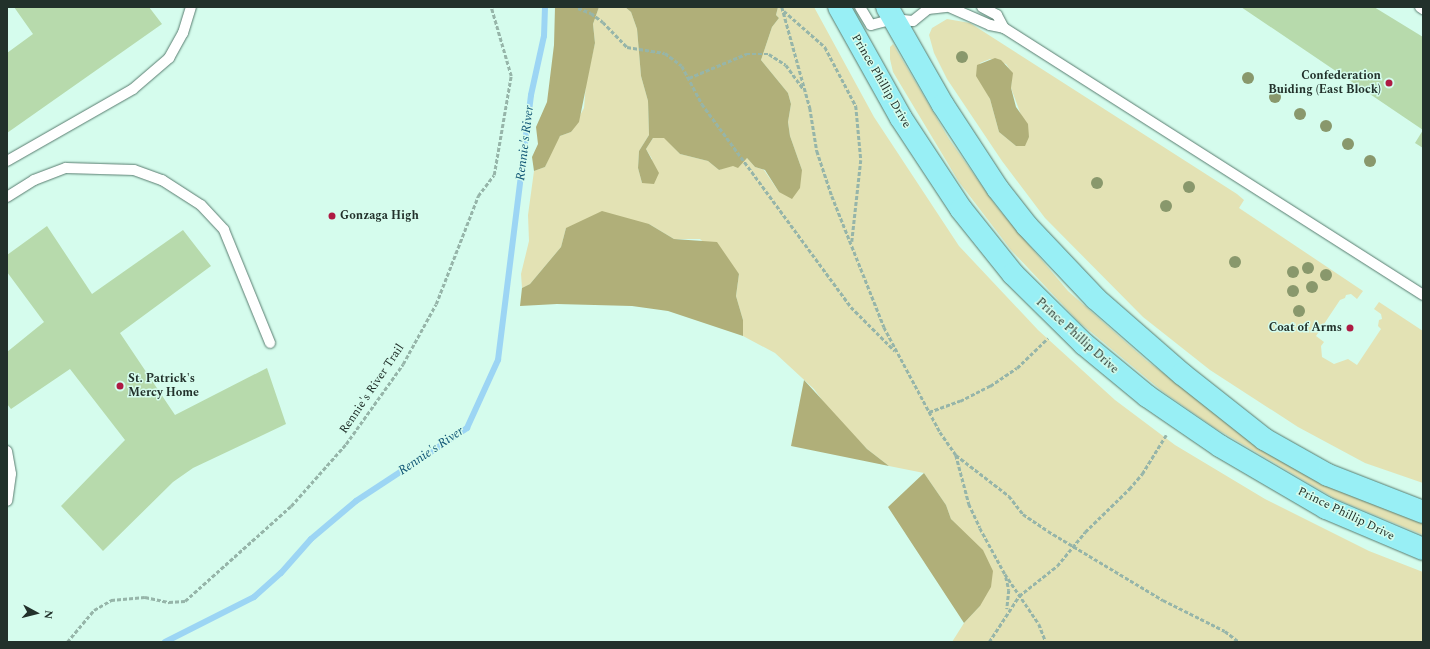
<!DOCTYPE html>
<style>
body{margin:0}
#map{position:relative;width:1430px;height:649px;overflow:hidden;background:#d5fced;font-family:Spectral,serif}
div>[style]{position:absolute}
.green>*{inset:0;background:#e3e2b4}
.forest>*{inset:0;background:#b0af79}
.stream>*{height:6px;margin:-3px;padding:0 3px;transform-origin:3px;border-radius:3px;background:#9cd5f4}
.building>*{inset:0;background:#b7daac}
.path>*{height:2.5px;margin-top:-1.25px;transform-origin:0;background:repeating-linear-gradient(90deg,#96b5a9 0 4px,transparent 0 6px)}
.roads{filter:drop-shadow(0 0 1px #587c6f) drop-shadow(0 0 1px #587c6f)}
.lane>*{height:10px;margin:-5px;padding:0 5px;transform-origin:5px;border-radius:5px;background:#fff}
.primary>*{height:22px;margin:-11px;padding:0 11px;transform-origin:11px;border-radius:11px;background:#98eff5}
.trees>*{width:12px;height:12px;margin:-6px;border-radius:50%;background:#89986c}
.dots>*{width:11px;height:11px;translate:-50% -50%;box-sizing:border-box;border:2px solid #d5fced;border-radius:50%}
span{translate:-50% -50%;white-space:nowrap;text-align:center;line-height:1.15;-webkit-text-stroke:3px #d5fced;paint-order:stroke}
.poi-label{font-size:12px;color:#22312b;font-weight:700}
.right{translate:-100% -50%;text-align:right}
.left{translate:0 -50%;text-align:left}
.street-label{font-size:12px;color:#22312b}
.water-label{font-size:13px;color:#115776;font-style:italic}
.frame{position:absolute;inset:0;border:8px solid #22312b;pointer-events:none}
.north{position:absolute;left:16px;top:593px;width:40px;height:40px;-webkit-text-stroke:3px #d5fced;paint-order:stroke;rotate:97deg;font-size:11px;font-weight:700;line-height:16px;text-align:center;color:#22312b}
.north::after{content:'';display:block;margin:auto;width:14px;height:18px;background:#22312b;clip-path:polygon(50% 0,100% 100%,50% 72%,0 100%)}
</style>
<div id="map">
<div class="green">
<i style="clip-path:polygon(599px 7px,625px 7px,631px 12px,637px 29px,641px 76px,648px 101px,649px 135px,639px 151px,638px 168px,642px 183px,652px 159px,646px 149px,653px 138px,665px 138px,680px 154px,708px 161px,719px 170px,747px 158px,755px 167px,764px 170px,779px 192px,802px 170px,790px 136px,788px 122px,791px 104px,788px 93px,761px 60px,772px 27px,779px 18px,776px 15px,778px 7px,814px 7px,874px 117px,959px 246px,1038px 330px,1115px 400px,1175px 445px,1265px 499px,1369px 551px,1423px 572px,1423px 642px,952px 642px,964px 623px,980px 606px,963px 532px,951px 519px,946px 505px,924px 473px,889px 466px,867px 449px,830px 411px,814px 389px,775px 353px,743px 336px,743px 320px,736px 296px,739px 274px,700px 239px,674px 239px,649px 224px,566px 228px,561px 247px,530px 284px,522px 288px,521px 274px,529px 241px,528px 215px,534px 171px,545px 167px,555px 143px,560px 136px,571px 132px,584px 108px,586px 83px,595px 43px,593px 24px)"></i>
<i style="clip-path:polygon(evenodd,947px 19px,970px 23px,1237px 194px,1244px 200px,1239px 208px,1363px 291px,1357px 299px,1351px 294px,1346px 295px,1345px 298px,1340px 300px,1316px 336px,1324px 342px,1321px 346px,1322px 357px,1334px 364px,1348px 359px,1357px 365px,1381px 329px,1378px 326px,1379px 320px,1382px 319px,1381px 314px,1374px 309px,1379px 302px,1423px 331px,1423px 483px,1365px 463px,1298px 427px,1210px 370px,1143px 317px,1045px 218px,1002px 161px,947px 79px,934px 53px,929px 35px,932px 28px,947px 19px,990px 59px,1006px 64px,1012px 73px,1011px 88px,1029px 137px,1016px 146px,999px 132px,990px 99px,981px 81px,980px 63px,990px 59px)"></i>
<i style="clip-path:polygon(893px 44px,949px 139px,996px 206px,1068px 291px,1147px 361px,1210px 407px,1423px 518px,1423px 535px,1334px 498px,1215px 428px,1162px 391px,1079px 322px,1011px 250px,959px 182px,893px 72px,890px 59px,890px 47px)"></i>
</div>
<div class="forest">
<i style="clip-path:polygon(555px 7px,599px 7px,593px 24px,595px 43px,579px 122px,571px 132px,560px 136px,545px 167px,534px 171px,532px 157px,538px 144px,536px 127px,547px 102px,554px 45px)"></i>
<i style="clip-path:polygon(625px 7px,778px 7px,776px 15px,779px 18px,772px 27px,761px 60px,788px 93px,791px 104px,788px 122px,790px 136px,802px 170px,800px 188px,792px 199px,779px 192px,765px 170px,755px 167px,747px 158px,738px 168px,733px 166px,719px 170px,708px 161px,680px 154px,664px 138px,653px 138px,646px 149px,659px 173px,654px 184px,642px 183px,638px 168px,639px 151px,649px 135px,648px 101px,641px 76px,637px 29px,631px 12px)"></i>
<i style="clip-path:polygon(995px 58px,1001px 60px,1013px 73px,1011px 88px,1016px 107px,1028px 124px,1029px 137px,1025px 146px,1016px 146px,999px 132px,990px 99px,976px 76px,977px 65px)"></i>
<i style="clip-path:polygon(602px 211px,649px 224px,674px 239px,717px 242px,739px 274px,736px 296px,743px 320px,743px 336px,668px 311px,632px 306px,557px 304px,520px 306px,522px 288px,530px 284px,561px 247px,566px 228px)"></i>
<i style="clip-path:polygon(804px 380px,867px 449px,889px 466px,791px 446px)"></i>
<i style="clip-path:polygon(924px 473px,946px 505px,951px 519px,983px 550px,993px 571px,991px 587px,980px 606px,964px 623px,888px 507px)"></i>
</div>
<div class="stream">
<i style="left:165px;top:642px;width:100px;rotate:-26.8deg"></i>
<i style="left:254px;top:597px;width:36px;rotate:-42deg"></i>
<i style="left:281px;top:573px;width:45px;rotate:-48.6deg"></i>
<i style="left:311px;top:539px;width:59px;rotate:-40.2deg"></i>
<i style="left:356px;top:501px;width:133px;rotate:-33.3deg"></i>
<i style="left:467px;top:428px;width:75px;rotate:-65.5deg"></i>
<i style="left:498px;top:360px;width:267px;rotate:-82.9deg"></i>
<i style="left:531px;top:95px;width:60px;rotate:-77.6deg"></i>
<i style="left:544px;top:36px;width:29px;rotate:-88deg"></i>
</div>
<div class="building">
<i style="clip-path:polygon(14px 7px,149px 7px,162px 24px,7px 133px,7px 53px,33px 34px)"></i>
<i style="clip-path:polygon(1241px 7px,1374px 7px,1423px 37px,1423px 148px,1415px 143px,1423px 130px)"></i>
<i style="clip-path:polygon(47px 226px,92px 294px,183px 230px,211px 266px,120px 333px,175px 415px,267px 368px,286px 424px,193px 468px,173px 482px,103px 551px,61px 506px,125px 440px,70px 369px,11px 409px,7px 404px,7px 352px,44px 322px,7px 272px,7px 255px)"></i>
</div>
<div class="path">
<i style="left:782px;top:7px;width:105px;rotate:74.5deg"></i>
<i style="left:810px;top:108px;width:44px;rotate:80.8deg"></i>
<i style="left:817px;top:151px;width:47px;rotate:71.6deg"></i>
<i style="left:832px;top:196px;width:141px;rotate:68.3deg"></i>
<i style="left:884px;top:327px;width:119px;rotate:61.9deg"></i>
<i style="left:940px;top:432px;width:28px;rotate:55deg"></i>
<i style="left:956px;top:455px;width:67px;rotate:37.7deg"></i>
<i style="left:1009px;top:496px;width:23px;rotate:52deg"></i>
<i style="left:1023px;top:514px;width:30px;rotate:34deg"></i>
<i style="left:1048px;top:531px;width:134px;rotate:31deg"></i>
<i style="left:1163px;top:600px;width:69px;rotate:26.6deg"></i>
<i style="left:1225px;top:631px;width:18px;rotate:38deg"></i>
<i style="left:578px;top:8px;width:14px;rotate:21deg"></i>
<i style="left:591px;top:13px;width:15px;rotate:37deg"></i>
<i style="left:603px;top:22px;width:35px;rotate:46deg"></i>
<i style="left:627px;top:47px;width:38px;rotate:9deg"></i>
<i style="left:665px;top:53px;width:21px;rotate:37deg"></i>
<i style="left:682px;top:66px;width:43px;rotate:62.2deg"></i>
<i style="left:702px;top:104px;width:252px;rotate:53.7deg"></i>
<i style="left:851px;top:307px;width:62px;rotate:45deg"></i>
<i style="left:784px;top:11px;width:55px;rotate:41.3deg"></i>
<i style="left:825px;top:47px;width:67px;rotate:62.3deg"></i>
<i style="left:856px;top:106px;width:54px;rotate:84.7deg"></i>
<i style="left:861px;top:160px;width:82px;rotate:96.3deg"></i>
<i style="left:689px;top:78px;width:62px;rotate:-22.8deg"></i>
<i style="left:746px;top:54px;width:23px"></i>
<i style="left:769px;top:54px;width:20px;rotate:33deg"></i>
<i style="left:786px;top:65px;width:29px;rotate:54deg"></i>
<i style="left:929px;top:412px;width:33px;rotate:-20deg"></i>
<i style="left:960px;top:401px;width:34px;rotate:-27deg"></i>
<i style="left:990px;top:386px;width:32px;rotate:-34deg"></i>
<i style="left:1017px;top:368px;width:43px;rotate:-44.1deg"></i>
<i style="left:956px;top:455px;width:51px;rotate:75.1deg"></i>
<i style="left:969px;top:504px;width:26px;rotate:65deg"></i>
<i style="left:980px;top:528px;width:52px;rotate:61.5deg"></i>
<i style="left:1005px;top:574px;width:60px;rotate:55.8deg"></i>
<i style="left:1039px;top:624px;width:19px;rotate:69deg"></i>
<i style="left:1006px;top:577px;width:13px;rotate:77deg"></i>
<i style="left:1009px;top:590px;width:19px;rotate:96deg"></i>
<i style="left:67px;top:642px;width:42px;rotate:-49.8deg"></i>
<i style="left:94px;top:610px;width:20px;rotate:-30deg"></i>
<i style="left:111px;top:600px;width:34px;rotate:-5deg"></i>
<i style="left:145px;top:597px;width:25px;rotate:12deg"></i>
<i style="left:169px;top:602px;width:16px;rotate:-4deg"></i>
<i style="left:185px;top:601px;width:142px;rotate:-41.9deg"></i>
<i style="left:291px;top:506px;width:83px;rotate:-48.4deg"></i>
<i style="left:346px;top:444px;width:98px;rotate:-54.5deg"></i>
<i style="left:403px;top:364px;width:68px;rotate:-61.2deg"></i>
<i style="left:436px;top:304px;width:116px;rotate:-68.7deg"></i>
<i style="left:478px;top:196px;width:26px;rotate:-53deg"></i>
<i style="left:494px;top:175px;width:100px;rotate:-80.3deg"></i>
<i style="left:511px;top:76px;width:72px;rotate:-106.2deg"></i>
<i style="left:989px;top:642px;width:55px;rotate:-56.9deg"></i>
<i style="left:1019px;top:596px;width:48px;rotate:-38.3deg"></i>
<i style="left:1057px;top:566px;width:44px;rotate:-50.5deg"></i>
<i style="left:1085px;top:532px;width:62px;rotate:-44.3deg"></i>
<i style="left:1129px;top:489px;width:20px;rotate:-49deg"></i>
<i style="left:1142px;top:474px;width:46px;rotate:-58.4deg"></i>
</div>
<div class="roads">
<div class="lane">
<i style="left:860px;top:7px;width:21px;rotate:59deg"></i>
<i style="left:871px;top:25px;width:23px;rotate:-15deg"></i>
<i style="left:893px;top:19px;width:20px;rotate:6deg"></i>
<i style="left:913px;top:21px;width:19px;rotate:-39deg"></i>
<i style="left:928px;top:9px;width:18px;rotate:-6deg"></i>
<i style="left:949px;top:7px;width:45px;rotate:23.7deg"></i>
<i style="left:990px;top:25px;width:14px;rotate:12deg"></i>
<i style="left:1004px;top:28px;width:497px;rotate:32.5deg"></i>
<i style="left:982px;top:7px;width:17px;rotate:28deg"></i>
<i style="left:997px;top:15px;width:15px;rotate:62deg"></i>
<i style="left:1420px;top:7px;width:4px;rotate:34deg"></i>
<i style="left:7px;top:161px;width:145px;rotate:-29.7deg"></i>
<i style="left:133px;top:89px;width:48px;rotate:-40.7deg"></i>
<i style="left:169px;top:58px;width:29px;rotate:-61deg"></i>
<i style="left:183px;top:33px;width:27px;rotate:-73deg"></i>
<i style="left:7px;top:197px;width:32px;rotate:-32deg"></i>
<i style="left:34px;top:180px;width:34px;rotate:-21deg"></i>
<i style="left:66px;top:168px;width:68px;rotate:1.7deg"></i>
<i style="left:134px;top:170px;width:30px;rotate:20deg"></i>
<i style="left:162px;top:180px;width:46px;rotate:32.7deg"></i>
<i style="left:201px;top:205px;width:34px;rotate:47deg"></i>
<i style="left:224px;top:230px;width:122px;rotate:67.8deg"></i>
<i style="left:7px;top:451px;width:23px;rotate:80deg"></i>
<i style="left:11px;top:474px;width:27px;rotate:98deg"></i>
</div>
<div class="primary">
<i style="left:839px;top:7px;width:127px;rotate:60.8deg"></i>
<i style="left:901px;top:118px;width:109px;rotate:56.6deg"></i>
<i style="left:961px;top:209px;width:83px;rotate:51.3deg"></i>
<i style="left:1013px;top:274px;width:100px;rotate:44.6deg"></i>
<i style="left:1084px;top:344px;width:82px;rotate:39.5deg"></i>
<i style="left:1147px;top:396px;width:88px;rotate:34.4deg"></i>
<i style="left:1220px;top:446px;width:123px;rotate:30.3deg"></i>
<i style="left:1326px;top:508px;width:105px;rotate:22.9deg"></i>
<i style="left:887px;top:7px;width:113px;rotate:60.3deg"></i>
<i style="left:943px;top:105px;width:100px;rotate:56.8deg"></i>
<i style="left:998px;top:189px;width:47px;rotate:51.9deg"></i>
<i style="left:1027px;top:226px;width:100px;rotate:46.6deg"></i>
<i style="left:1096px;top:299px;width:114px;rotate:41.1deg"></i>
<i style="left:1182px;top:374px;width:105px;rotate:38.4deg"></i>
<i style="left:1264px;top:439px;width:73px;rotate:29.4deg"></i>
<i style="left:1328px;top:475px;width:102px;rotate:21.3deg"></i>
</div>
</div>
<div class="trees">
<i style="left:962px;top:57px"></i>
<i style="left:1248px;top:78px"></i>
<i style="left:1275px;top:97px"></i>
<i style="left:1300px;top:114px"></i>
<i style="left:1326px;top:126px"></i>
<i style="left:1348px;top:144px"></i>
<i style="left:1370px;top:161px"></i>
<i style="left:1097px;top:183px"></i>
<i style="left:1189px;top:187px"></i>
<i style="left:1166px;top:206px"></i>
<i style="left:1235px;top:262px"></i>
<i style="left:1308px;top:268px"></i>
<i style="left:1293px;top:272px"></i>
<i style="left:1326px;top:275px"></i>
<i style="left:1312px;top:287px"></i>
<i style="left:1293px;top:291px"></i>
<i style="left:1299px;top:311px"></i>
</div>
<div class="dots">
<i style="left:1389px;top:83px;background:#ae1a43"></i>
<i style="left:332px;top:216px;background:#ae1a43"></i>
<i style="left:1350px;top:328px;background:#ae1a43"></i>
<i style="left:120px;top:386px;background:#ae1a43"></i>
</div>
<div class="poi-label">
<span class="right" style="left:1381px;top:83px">Confederation<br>Buiding (East Block)</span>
<span class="left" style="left:340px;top:216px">Gonzaga High</span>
<span class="right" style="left:1342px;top:328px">Coat of Arms</span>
<span class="left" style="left:128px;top:386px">St. Patrick's<br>Mercy Home</span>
</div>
<div class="street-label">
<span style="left:881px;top:81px;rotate:60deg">Prince Phillip Drive</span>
<span style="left:1077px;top:336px;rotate:42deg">Prince Phillip Drive</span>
<span style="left:372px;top:389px;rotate:-56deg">Rennie's River Trail</span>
<span style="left:1346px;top:514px;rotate:26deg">Prince Phillip Drive</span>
</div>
<div class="water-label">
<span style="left:525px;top:143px;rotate:-83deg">Rennie's River</span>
<span style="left:431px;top:451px;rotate:-34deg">Rennie's River</span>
</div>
<div class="frame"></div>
<div class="north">N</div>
</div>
